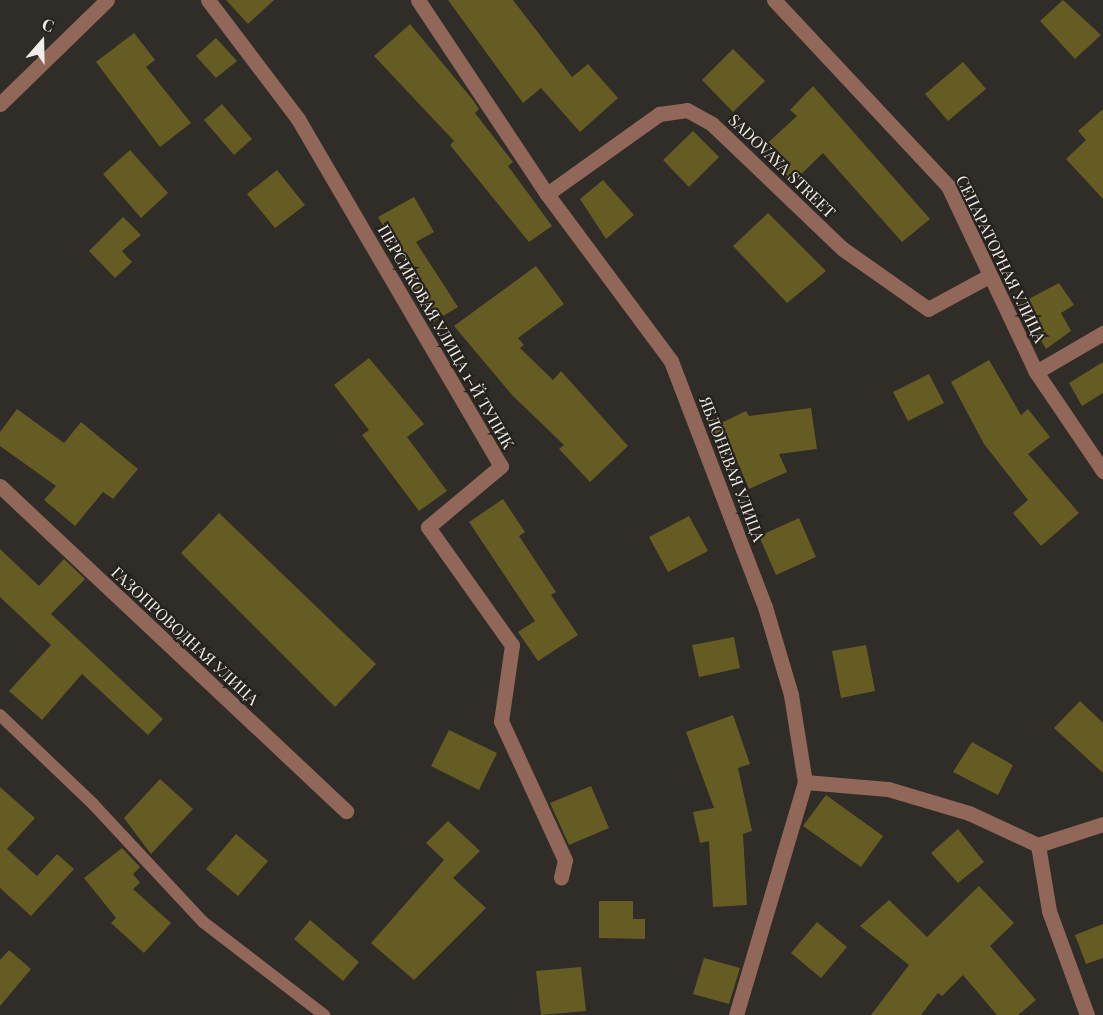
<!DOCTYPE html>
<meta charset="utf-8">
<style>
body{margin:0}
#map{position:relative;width:1103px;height:1015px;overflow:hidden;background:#302c27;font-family:"Playfair Display",serif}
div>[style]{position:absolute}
.building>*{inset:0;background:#655c23}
.lane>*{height:12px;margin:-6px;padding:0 6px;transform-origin:6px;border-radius:6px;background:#906758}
.street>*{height:15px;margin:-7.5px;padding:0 7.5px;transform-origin:7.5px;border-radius:7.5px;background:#906758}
span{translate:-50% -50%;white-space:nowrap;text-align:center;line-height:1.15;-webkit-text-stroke:4.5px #26221d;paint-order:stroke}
.street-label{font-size:16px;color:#f0edea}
.north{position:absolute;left:12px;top:12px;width:60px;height:60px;-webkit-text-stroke:4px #26221d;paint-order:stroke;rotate:20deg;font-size:16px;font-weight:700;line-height:24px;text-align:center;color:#f0edea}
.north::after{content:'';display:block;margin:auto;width:21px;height:27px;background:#f0edea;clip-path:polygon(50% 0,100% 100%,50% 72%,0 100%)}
</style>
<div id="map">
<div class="building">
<i style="clip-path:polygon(226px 0,274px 0,248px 24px)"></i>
<i style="clip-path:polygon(448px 0,513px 0,572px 77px,588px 64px,618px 98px,580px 132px,541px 88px,523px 103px)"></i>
<i style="clip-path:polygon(1063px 0,1101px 35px,1075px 59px,1040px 21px)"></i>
<i style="clip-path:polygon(410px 24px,473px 100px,479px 109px,475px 113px,513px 162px,508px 166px,552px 226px,529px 242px,450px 145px,454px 141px,374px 56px)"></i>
<i style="clip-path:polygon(134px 33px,155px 60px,146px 67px,191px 123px,160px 147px,96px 62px)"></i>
<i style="clip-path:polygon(216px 38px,237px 61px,216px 78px,196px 56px)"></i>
<i style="clip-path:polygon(733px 49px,765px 81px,733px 112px,702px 80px)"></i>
<i style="clip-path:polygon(963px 62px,986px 89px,948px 121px,925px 94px)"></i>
<i style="clip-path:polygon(813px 86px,930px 219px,902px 242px,823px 153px,791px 184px,759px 151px,797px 116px,790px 110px)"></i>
<i style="clip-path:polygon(222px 104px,252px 139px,234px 155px,204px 120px)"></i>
<i style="clip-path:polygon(1103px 109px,1103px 199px,1066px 159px,1086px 140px,1078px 131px)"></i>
<i style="clip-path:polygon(693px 131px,719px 157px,689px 187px,663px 160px)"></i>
<i style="clip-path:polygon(130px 150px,168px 193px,141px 218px,103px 174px)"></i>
<i style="clip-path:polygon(277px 170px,305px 205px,275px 228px,247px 194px)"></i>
<i style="clip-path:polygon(603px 180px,634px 215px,606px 239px,580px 199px)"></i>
<i style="clip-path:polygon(414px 197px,434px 232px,416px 242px,458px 307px,433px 322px,401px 271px,408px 267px,378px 217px)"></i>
<i style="clip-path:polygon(768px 213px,826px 271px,787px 303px,733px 246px)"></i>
<i style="clip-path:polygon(123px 217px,141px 235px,122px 251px,132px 262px,115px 278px,89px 251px)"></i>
<i style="clip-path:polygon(536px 266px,564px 304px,518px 338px,524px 345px,520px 348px,553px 380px,561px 371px,628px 446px,590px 482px,559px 449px,564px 445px,512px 395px,454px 326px)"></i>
<i style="clip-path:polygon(1059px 283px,1074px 305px,1061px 313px,1071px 331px,1046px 349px,1019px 304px)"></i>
<i style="clip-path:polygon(369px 358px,424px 424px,407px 437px,447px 491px,419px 511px,362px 435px,369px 430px,334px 385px)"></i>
<i style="clip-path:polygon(989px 360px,1021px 415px,1028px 409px,1050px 437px,1028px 454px,1079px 513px,1041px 546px,1013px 513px,1028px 500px,984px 444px,951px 382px)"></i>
<i style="clip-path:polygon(1103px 362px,1103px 393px,1082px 406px,1069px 383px)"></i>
<i style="clip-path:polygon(929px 374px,944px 403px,908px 421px,893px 392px)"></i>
<i style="clip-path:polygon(811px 408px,817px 449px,779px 454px,787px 472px,749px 489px,731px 447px,723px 451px,711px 428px,746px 411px,749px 416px)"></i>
<i style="clip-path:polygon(17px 409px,64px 443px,81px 422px,138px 469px,113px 499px,103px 492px,75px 526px,44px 500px,56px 486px,0 446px,0 432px)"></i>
<i style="clip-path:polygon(503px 499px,525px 532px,519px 536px,556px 592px,551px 595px,578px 635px,538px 661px,518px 632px,535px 621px,469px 522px)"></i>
<i style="clip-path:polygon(219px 513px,376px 664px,335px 707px,181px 553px)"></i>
<i style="clip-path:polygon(689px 516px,708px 551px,668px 572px,649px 537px)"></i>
<i style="clip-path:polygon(799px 518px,816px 557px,776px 575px,759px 536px)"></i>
<i style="clip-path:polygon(0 549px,39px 586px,64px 559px,85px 579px,51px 614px,163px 719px,148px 735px,82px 674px,42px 720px,9px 691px,51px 645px,0 597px)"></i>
<i style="clip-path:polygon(734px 637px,740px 668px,699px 677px,692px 645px)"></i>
<i style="clip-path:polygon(866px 645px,875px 691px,841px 698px,832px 651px)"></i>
<i style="clip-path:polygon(1080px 701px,1103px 723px,1103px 773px,1054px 728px)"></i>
<i style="clip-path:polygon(733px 715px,750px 764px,738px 768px,752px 831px,743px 834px,747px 905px,713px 907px,709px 841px,700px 843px,693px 812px,714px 808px,686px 732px)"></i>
<i style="clip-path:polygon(449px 730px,497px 753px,479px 790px,431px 766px)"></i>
<i style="clip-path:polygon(972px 742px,1013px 765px,998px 795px,953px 772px)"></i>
<i style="clip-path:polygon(160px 779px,193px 809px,151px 854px,124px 818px)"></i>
<i style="clip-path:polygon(591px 786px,609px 828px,569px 845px,550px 803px)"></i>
<i style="clip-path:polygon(0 787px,35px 818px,7px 849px,37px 876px,57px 854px,74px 869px,31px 916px,0 888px)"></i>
<i style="clip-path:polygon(826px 795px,883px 836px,861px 867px,803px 826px)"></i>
<i style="clip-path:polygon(448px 821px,480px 851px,453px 878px,486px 908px,414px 980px,371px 943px,444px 860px,426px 843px)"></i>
<i style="clip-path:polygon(958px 829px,984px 862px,958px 883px,931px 853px)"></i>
<i style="clip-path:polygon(236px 834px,268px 861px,238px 896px,206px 869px)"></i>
<i style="clip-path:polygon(122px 848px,140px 867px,133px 874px,140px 883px,133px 889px,171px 923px,144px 953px,111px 923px,116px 918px,84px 878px)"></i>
<i style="clip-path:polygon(979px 886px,1014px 923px,990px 946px,1036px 1000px,1018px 1015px,997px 1015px,963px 975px,942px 996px,938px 993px,921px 1015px,871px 1015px,909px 965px,860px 926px,889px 900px,927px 937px)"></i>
<i style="clip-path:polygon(599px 901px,633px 901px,633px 919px,645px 919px,645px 939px,599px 938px)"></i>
<i style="clip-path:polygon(310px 920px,359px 962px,343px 981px,294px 939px)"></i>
<i style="clip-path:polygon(817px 922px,847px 947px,821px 978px,791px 953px)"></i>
<i style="clip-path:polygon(1103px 924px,1103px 958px,1086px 964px,1075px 935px)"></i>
<i style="clip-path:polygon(9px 950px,31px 969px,0 1006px,0 960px)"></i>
<i style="clip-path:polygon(704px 958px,740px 968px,729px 1004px,693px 994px)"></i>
<i style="clip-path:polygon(581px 967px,586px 1011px,541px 1015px,536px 971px)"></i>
</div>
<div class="lane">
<i style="left:0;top:715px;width:129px;rotate:43.7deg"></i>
<i style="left:93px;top:804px;width:161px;rotate:47deg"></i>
<i style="left:203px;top:922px;width:153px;rotate:37.5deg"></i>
</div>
<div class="street">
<i style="left:208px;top:0;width:149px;rotate:52.9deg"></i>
<i style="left:298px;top:119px;width:402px;rotate:59.7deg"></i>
<i style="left:501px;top:466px;width:95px;rotate:140.1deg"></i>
<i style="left:428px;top:527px;width:145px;rotate:54.6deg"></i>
<i style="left:512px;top:645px;width:77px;rotate:98.2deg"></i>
<i style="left:501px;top:721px;width:153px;rotate:65.3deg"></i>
<i style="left:565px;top:860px;width:18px;rotate:103deg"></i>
<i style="left:418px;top:0;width:233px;rotate:56.4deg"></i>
<i style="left:547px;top:194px;width:208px;rotate:53.4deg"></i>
<i style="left:671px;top:361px;width:263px;rotate:69.1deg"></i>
<i style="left:765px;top:607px;width:92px;rotate:73.5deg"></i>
<i style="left:791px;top:695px;width:88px;rotate:80.9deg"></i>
<i style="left:805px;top:782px;width:243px;rotate:106.5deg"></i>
<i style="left:774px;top:0;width:255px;rotate:46.9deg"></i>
<i style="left:948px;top:186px;width:206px;rotate:64.7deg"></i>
<i style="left:1036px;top:372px;width:120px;rotate:55.9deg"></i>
<i style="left:0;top:104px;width:149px;rotate:-44.2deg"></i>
<i style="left:547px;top:194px;width:138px;rotate:-35.5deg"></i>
<i style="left:659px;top:114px;width:28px;rotate:-8deg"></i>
<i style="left:687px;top:110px;width:29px;rotate:29deg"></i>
<i style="left:712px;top:124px;width:181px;rotate:43.7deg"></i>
<i style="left:843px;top:249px;width:104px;rotate:35.2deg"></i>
<i style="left:928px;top:309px;width:69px;rotate:-28.4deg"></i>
<i style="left:1036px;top:372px;width:78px;rotate:-30.2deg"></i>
<i style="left:0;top:486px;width:475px;rotate:43.2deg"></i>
<i style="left:805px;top:782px;width:83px;rotate:4.8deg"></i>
<i style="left:888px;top:789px;width:84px;rotate:16.5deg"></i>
<i style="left:969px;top:813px;width:76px;rotate:24.9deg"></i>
<i style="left:1038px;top:845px;width:67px;rotate:80.5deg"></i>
<i style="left:1049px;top:911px;width:111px;rotate:69.9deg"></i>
<i style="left:1038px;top:845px;width:68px;rotate:-17.9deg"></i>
</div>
<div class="street-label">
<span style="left:782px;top:166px;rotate:44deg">SADOVAYA STREET</span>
<span style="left:1001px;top:259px;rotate:64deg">СЕПАРАТОРНАЯ УЛИЦА</span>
<span style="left:446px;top:337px;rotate:60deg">ПЕРСИКОВАЯ УЛИЦА 1-Й ТУПИК</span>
<span style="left:732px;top:469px;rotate:69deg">ЯБЛОНЕВАЯ УЛИЦА</span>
<span style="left:185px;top:636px;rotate:43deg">ГАЗОПРОВОДНАЯ УЛИЦА</span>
</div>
<div class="north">С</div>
</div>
